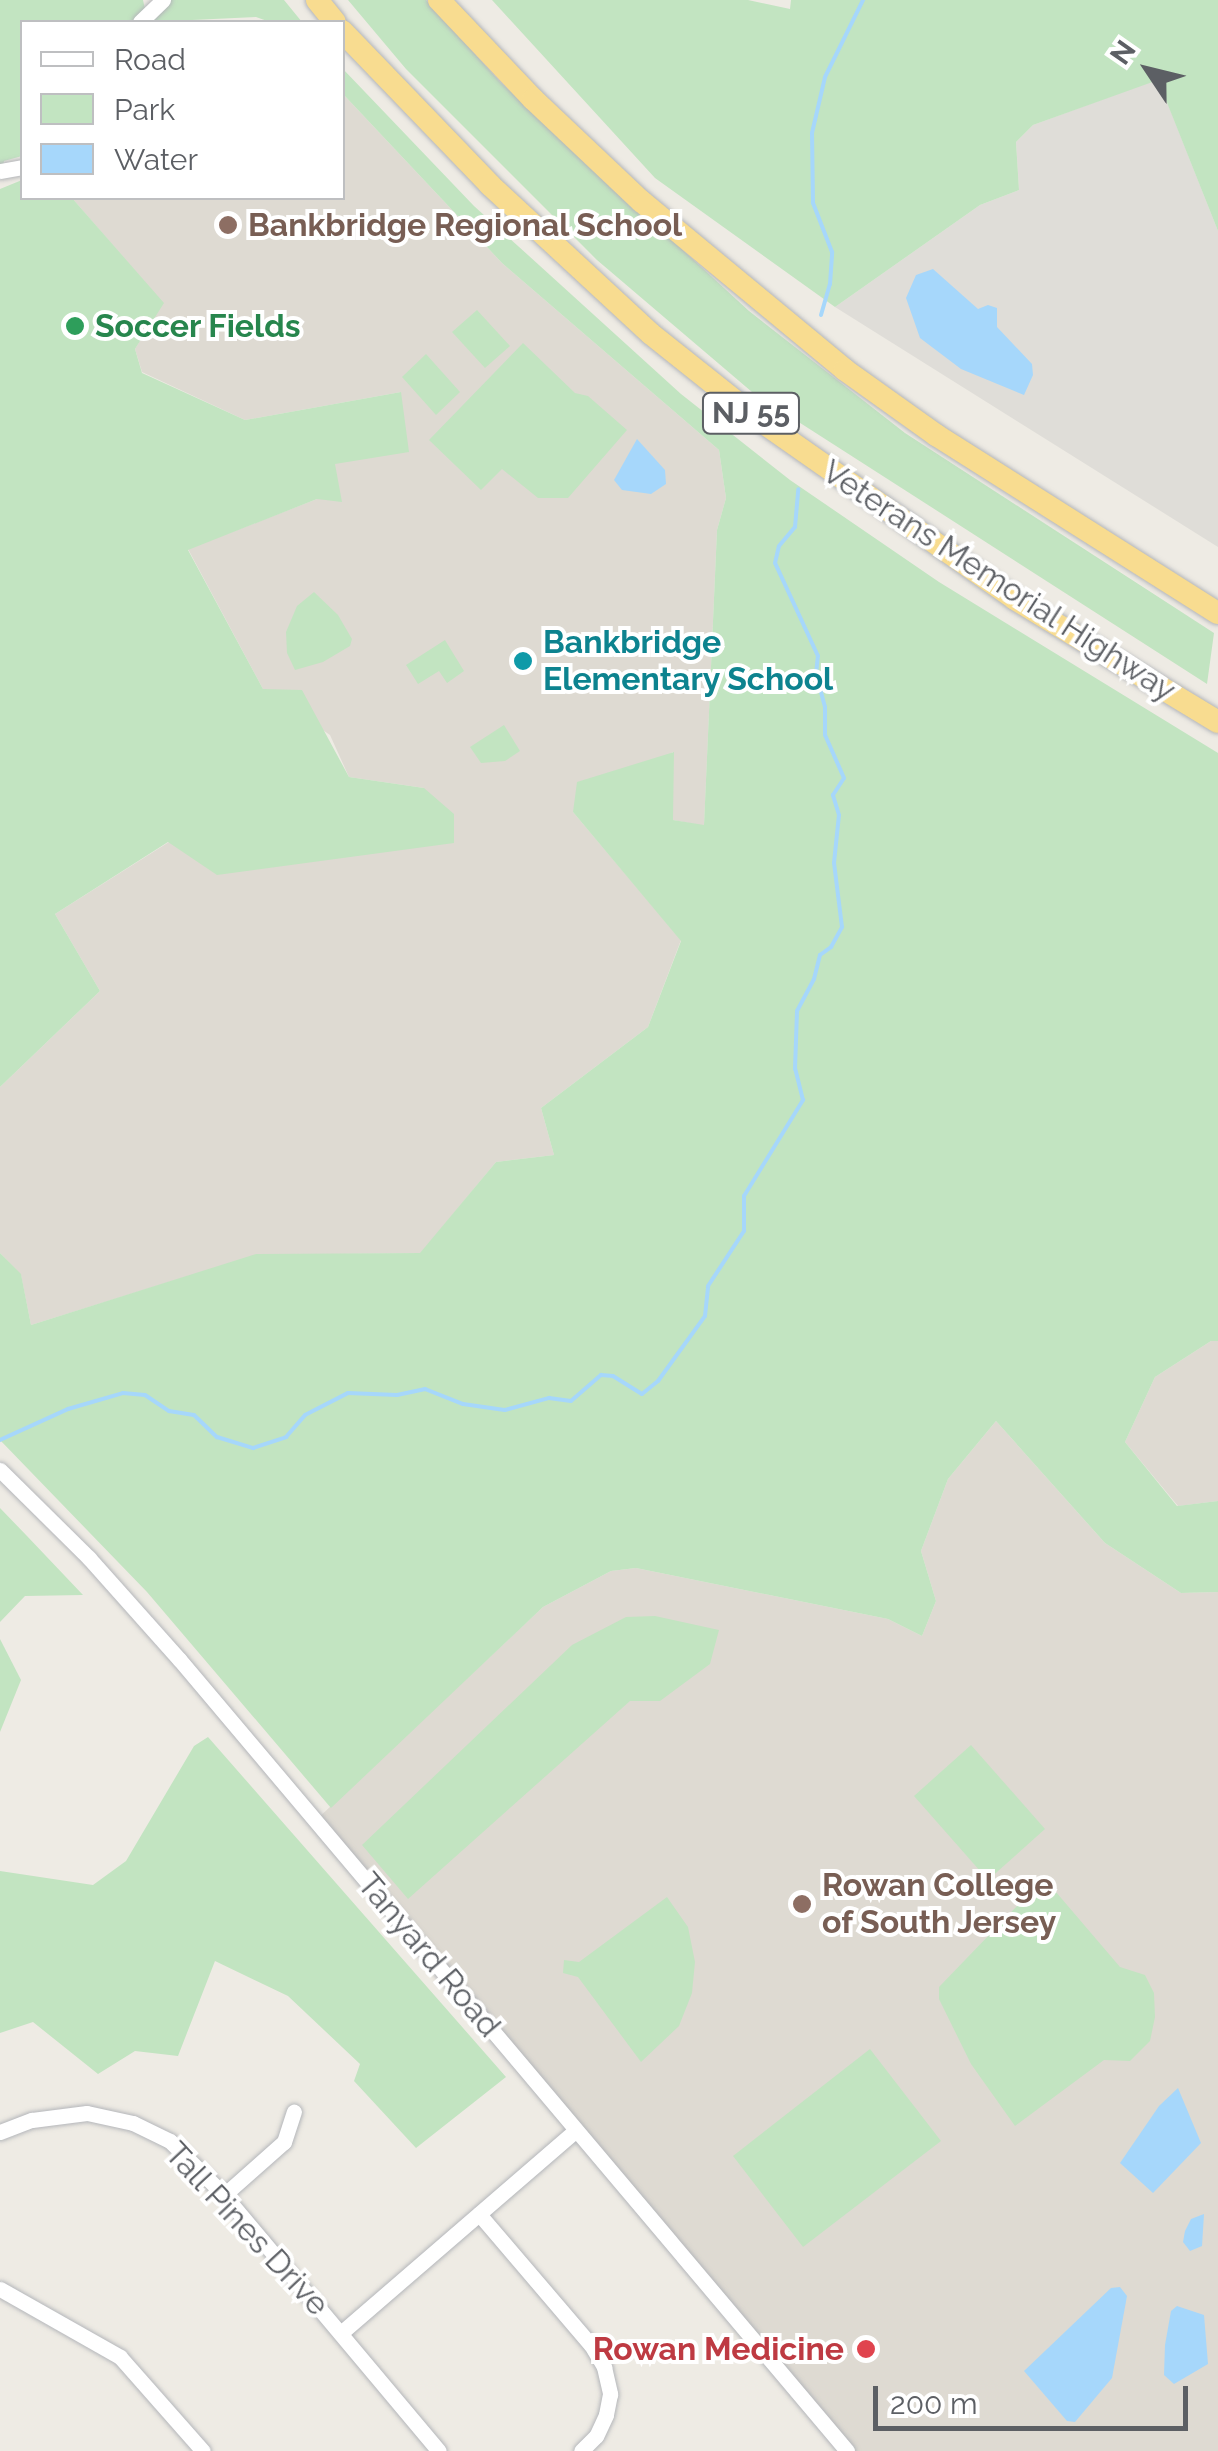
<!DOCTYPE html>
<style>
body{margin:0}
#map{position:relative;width:1218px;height:2451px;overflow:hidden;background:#eeebe4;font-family:Raleway,sans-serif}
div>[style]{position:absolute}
.industrial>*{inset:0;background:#dfddd8}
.education>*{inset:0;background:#dedad2}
.green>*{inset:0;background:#c2e4c1}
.water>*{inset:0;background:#a6d7fb}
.stream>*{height:4px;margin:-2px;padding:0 2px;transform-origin:2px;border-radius:2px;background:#a6d7fb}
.roads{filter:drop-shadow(0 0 2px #b4b6ba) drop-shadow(0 0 2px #b4b6ba)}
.minor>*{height:15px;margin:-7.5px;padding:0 7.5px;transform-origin:7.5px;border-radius:7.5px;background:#fff}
.highway>*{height:22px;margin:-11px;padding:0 11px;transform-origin:11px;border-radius:11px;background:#f8dc90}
.dots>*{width:28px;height:28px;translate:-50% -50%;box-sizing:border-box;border:5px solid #fff;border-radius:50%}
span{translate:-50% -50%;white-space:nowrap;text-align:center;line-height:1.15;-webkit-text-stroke:8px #fff;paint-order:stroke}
.shield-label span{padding:2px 8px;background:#fff;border:2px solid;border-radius:8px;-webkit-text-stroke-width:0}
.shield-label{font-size:30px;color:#5c5f64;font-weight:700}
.education-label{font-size:32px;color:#785e54;font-weight:700}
.left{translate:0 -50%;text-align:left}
.leisure-label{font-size:32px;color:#27864d;font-weight:700}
.street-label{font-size:32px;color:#5c5f64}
.culture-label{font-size:32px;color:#0d838f;font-weight:700}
.health-label{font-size:32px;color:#be3a42;font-weight:700}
.right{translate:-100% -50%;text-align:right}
.legend{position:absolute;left:20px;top:20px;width:325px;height:180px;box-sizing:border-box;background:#fff;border:2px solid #bebfc1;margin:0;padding:12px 18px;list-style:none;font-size:30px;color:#5c5f64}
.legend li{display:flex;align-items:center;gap:20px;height:50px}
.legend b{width:50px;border:2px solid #bebfc1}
.north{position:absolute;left:1098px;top:20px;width:100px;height:100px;-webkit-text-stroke:8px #fff;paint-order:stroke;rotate:305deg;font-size:28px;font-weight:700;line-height:40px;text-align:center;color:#5c5f64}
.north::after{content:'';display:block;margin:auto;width:35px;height:45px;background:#5c5f64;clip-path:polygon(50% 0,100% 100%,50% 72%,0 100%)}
.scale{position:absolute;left:873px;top:2386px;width:315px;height:45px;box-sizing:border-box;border:5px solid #5c5f64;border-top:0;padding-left:12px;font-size:30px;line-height:35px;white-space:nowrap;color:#5c5f64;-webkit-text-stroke:8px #fff;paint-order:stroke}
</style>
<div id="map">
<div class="industrial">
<i style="clip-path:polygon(1158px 79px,1218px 231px,1218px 547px,835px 307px,980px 205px,1019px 190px,1016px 142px,1033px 125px)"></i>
</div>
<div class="education">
<i style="clip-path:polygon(343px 94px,502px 263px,719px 450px,726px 498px,717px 530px,704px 826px,673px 820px,673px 752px,573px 812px,681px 940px,648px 1027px,541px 1108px,554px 1155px,496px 1162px,421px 1253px,256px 1255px,31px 1325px,21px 1275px,0 1253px,0 1087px,100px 991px,55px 914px,169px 842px,424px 788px,349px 777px,330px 735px,263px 689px,188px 549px,317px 499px,335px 464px,401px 392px,245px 420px,142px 372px,135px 349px,163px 303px,72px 198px,342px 198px)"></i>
<i style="clip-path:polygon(1218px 1327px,1218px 1501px,1178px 1506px,1125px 1442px,1155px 1377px,1211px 1341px)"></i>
<i style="clip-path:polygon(996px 1421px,1105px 1543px,1181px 1593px,1218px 1592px,1218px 2451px,850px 2451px,315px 1821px,543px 1607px,611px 1571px,636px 1568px,888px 1619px,922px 1636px,936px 1601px,921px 1551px,948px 1479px)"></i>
</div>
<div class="green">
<i style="clip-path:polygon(0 0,143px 0,145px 9px,133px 22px,22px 22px,22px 156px,4px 161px,0 178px)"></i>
<i style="clip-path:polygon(170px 0,284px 0,302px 22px,270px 22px,256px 17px,150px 22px)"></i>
<i style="clip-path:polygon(348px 0,426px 0,500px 82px,749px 311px,905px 433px,1214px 633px,1207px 684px,752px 392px,597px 260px,406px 69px)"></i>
<i style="clip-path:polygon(492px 0,748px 0,790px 9px,791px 0,1218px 0,1218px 231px,1158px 80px,1033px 125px,1016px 142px,1019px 190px,980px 205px,835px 307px,655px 178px)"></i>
<i style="clip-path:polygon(343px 69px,474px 206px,681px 394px,790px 480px,939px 582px,1218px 753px,1218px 1341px,1211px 1341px,1155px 1377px,1125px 1442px,1177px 1506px,1218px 1501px,1218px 1592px,1181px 1593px,1105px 1543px,996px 1421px,948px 1479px,921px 1551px,936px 1601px,922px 1636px,888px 1619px,636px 1568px,611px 1571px,543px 1607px,331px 1808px,147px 1592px,0 1440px,0 1253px,21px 1274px,31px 1325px,256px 1254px,420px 1253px,496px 1162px,554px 1155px,541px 1108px,648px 1027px,681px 941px,573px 812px,577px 782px,674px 752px,673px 820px,704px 825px,717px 530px,726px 498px,719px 450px,502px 263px,343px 94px)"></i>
<i style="clip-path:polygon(22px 180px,22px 198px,72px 198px,164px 303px,135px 349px,142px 373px,245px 420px,401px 392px,409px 452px,335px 464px,342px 502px,317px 499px,188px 550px,263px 689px,302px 690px,349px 777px,424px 788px,454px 814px,454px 843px,217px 875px,168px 842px,55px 914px,100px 991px,0 1087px,0 189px)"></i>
<i style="clip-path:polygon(477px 310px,510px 346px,485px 368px,452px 332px)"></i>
<i style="clip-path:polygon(523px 343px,575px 393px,588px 396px,627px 430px,568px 498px,538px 498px,502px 469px,481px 490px,429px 440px)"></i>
<i style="clip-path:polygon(426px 354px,460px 392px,436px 415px,402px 377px)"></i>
<i style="clip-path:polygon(314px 592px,338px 615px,352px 639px,350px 646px,323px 662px,295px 670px,287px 653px,286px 632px,297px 606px)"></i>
<i style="clip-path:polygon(445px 640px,464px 671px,447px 683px,439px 671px,418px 684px,406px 665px)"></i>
<i style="clip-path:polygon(504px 725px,520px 751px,505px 761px,481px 763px,470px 747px)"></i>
<i style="clip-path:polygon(0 1508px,27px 1536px,83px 1595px,25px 1596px,0 1622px)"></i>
<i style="clip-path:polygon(655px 1616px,719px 1630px,710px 1664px,660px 1701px,630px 1701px,408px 1899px,362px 1845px,572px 1645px,626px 1617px)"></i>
<i style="clip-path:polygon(0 1639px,21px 1680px,0 1732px)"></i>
<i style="clip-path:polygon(208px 1737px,506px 2077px,416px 2148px,354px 2081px,360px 2064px,288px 1996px,215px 1961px,178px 2056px,135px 2051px,98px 2074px,33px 2022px,0 2033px,0 1871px,93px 1885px,126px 1861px,194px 1746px)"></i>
<i style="clip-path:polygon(971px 1745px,1045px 1829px,988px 1880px,914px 1796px)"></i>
<i style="clip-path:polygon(1044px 1878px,1120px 1967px,1145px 1975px,1154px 1993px,1155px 2017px,1150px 2041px,1130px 2061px,1104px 2060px,1015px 2126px,971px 2064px,939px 1999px,939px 1987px)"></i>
<i style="clip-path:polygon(667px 1897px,688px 1927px,695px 1962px,692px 1993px,679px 2026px,641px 2062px,578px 1977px,563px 1973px,564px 1960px,579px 1962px)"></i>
<i style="clip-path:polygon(870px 2049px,941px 2141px,803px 2247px,733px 2156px)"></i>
</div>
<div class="water">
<i style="clip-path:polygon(933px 269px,978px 309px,988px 305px,997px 308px,997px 327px,1032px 364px,1033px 375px,1024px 395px,961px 369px,920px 338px,906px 298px,916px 275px)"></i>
<i style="clip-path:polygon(637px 439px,665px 470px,666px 484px,651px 494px,622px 490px,614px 480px)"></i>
<i style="clip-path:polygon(1178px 2088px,1201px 2143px,1153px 2193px,1120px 2163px,1159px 2106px)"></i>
<i style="clip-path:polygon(1204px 2214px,1202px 2246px,1190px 2251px,1183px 2242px,1185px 2231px,1191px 2219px)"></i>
<i style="clip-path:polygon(1120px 2287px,1127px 2296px,1112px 2378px,1075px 2422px,1067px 2421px,1024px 2371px,1111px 2288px)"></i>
<i style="clip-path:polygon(1177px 2306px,1204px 2315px,1208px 2364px,1174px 2384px,1164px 2375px,1165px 2345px,1171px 2311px)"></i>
</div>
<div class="stream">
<i style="left:821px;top:315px;width:32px;rotate:-74deg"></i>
<i style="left:830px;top:284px;width:32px;rotate:-86deg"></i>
<i style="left:832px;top:252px;width:53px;rotate:-111.2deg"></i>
<i style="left:813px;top:203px;width:70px;rotate:-90.8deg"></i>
<i style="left:812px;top:133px;width:57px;rotate:-76.9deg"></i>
<i style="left:825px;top:77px;width:86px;rotate:-63.7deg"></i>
<i style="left:0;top:1440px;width:75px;rotate:-24.5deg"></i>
<i style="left:68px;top:1409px;width:57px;rotate:-16.2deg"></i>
<i style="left:123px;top:1393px;width:22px;rotate:5deg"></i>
<i style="left:145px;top:1395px;width:29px;rotate:34deg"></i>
<i style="left:169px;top:1411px;width:25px;rotate:9deg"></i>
<i style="left:194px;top:1415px;width:32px;rotate:44deg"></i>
<i style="left:217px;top:1437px;width:38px;rotate:17deg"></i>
<i style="left:253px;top:1448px;width:35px;rotate:-18deg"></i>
<i style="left:286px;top:1437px;width:29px;rotate:-49deg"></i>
<i style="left:305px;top:1415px;width:48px;rotate:-27.1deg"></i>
<i style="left:348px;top:1393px;width:49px;rotate:2.3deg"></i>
<i style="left:397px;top:1395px;width:29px;rotate:-12deg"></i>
<i style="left:425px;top:1389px;width:41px;rotate:21.5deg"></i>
<i style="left:463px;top:1404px;width:42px;rotate:8.1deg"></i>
<i style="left:505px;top:1410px;width:46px;rotate:-15.3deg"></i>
<i style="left:549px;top:1398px;width:22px;rotate:8deg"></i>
<i style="left:571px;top:1401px;width:40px;rotate:-41deg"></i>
<i style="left:601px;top:1375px;width:12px;rotate:5deg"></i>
<i style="left:613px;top:1376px;width:34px;rotate:32deg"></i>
<i style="left:642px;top:1394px;width:21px;rotate:-39deg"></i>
<i style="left:658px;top:1381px;width:80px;rotate:-54.1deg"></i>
<i style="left:705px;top:1316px;width:30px;rotate:-84deg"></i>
<i style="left:708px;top:1286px;width:66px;rotate:-56.8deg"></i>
<i style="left:744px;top:1231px;width:35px;rotate:-90deg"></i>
<i style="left:744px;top:1196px;width:113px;rotate:-58.4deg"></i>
<i style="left:803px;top:1100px;width:32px;rotate:-104deg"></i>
<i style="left:795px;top:1069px;width:58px;rotate:-88deg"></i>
<i style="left:797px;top:1011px;width:36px;rotate:-62deg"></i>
<i style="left:814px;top:979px;width:25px;rotate:-76deg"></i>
<i style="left:820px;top:955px;width:14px;rotate:-36deg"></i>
<i style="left:831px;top:947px;width:23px;rotate:-61deg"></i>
<i style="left:842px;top:927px;width:64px;rotate:-97.1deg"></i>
<i style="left:834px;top:863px;width:48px;rotate:-84.1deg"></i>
<i style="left:839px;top:815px;width:21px;rotate:-107deg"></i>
<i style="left:833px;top:795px;width:20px;rotate:-57deg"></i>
<i style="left:844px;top:778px;width:47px;rotate:-113.8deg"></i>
<i style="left:825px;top:735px;width:28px;rotate:-90deg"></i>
<i style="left:825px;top:707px;width:34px;rotate:-105deg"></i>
<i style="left:816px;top:674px;width:18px;rotate:-84deg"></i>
<i style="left:818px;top:656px;width:102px;rotate:-114.8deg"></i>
<i style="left:775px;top:563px;width:17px;rotate:-77deg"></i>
<i style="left:779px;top:546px;width:25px;rotate:-50deg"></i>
<i style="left:795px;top:527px;width:38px;rotate:-85deg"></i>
</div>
<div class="roads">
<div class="minor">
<i style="left:140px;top:22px;width:32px;rotate:-44deg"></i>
<i style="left:0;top:171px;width:22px;rotate:-10deg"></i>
<i style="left:0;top:1470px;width:125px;rotate:44.7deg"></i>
<i style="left:89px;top:1558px;width:135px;rotate:48.3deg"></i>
<i style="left:179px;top:1659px;width:1036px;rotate:49.85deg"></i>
<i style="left:0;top:2132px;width:34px;rotate:-21deg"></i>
<i style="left:32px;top:2120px;width:55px;rotate:-7.3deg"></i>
<i style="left:87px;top:2113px;width:47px;rotate:12.3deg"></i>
<i style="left:133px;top:2123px;width:41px;rotate:25.9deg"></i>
<i style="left:170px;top:2141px;width:76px;rotate:45deg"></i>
<i style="left:224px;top:2195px;width:334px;rotate:50deg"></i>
<i style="left:224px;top:2195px;width:80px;rotate:-41.5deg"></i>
<i style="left:284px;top:2142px;width:32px;rotate:-72deg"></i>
<i style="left:479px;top:2214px;width:172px;rotate:49.5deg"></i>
<i style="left:591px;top:2345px;width:26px;rotate:59deg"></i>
<i style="left:604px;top:2367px;width:28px;rotate:77deg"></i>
<i style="left:610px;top:2394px;width:21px;rotate:101deg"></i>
<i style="left:606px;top:2415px;width:23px;rotate:115deg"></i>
<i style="left:596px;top:2436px;width:21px;rotate:135deg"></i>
<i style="left:0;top:2289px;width:138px;rotate:29.5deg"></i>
<i style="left:120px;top:2357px;width:125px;rotate:48.6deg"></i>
<i style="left:342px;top:2332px;width:308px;rotate:-40.8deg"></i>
</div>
<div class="highway">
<i style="left:317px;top:0;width:28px;rotate:51deg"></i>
<i style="left:439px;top:0;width:137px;rotate:46.5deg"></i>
<i style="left:533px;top:99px;width:149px;rotate:43.4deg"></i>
<i style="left:641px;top:201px;width:265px;rotate:39.6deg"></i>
<i style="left:845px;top:370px;width:112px;rotate:35.5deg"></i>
<i style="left:936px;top:435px;width:333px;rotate:32.3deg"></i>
<i style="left:342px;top:31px;width:214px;rotate:46.1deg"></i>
<i style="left:490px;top:185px;width:219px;rotate:42.8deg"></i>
<i style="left:651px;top:334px;width:137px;rotate:38.5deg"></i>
<i style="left:758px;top:419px;width:314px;rotate:35deg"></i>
<i style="left:1015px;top:599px;width:237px;rotate:31.2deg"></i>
</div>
</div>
<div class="dots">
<i style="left:228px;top:225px;background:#8d6e63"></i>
<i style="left:75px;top:326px;background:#2e9e5b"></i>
<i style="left:523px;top:661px;background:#0f9aa8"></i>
<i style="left:802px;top:1904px;background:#8d6e63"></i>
<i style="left:866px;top:2349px;background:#e0444e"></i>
</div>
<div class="shield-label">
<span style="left:751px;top:413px">NJ 55</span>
</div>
<div class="education-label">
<span class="left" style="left:248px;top:225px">Bankbridge Regional School</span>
<span class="left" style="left:822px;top:1904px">Rowan College<br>of South Jersey</span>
</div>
<div class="leisure-label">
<span class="left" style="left:95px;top:326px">Soccer Fields</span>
</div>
<div class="street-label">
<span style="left:999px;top:581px;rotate:33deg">Veterans Memorial Highway</span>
<span style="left:429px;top:1955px;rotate:50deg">Tanyard Road</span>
<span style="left:247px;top:2229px;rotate:47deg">Tall Pines Drive</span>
</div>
<div class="culture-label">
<span class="left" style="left:543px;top:661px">Bankbridge<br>Elementary School</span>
</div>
<div class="health-label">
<span class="right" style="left:844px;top:2349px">Rowan Medicine</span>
</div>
<ul class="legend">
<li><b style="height:12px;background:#fff"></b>Road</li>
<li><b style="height:28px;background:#c2e4c1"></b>Park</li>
<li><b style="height:28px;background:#a6d7fb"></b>Water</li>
</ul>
<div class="north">N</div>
<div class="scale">200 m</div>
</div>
